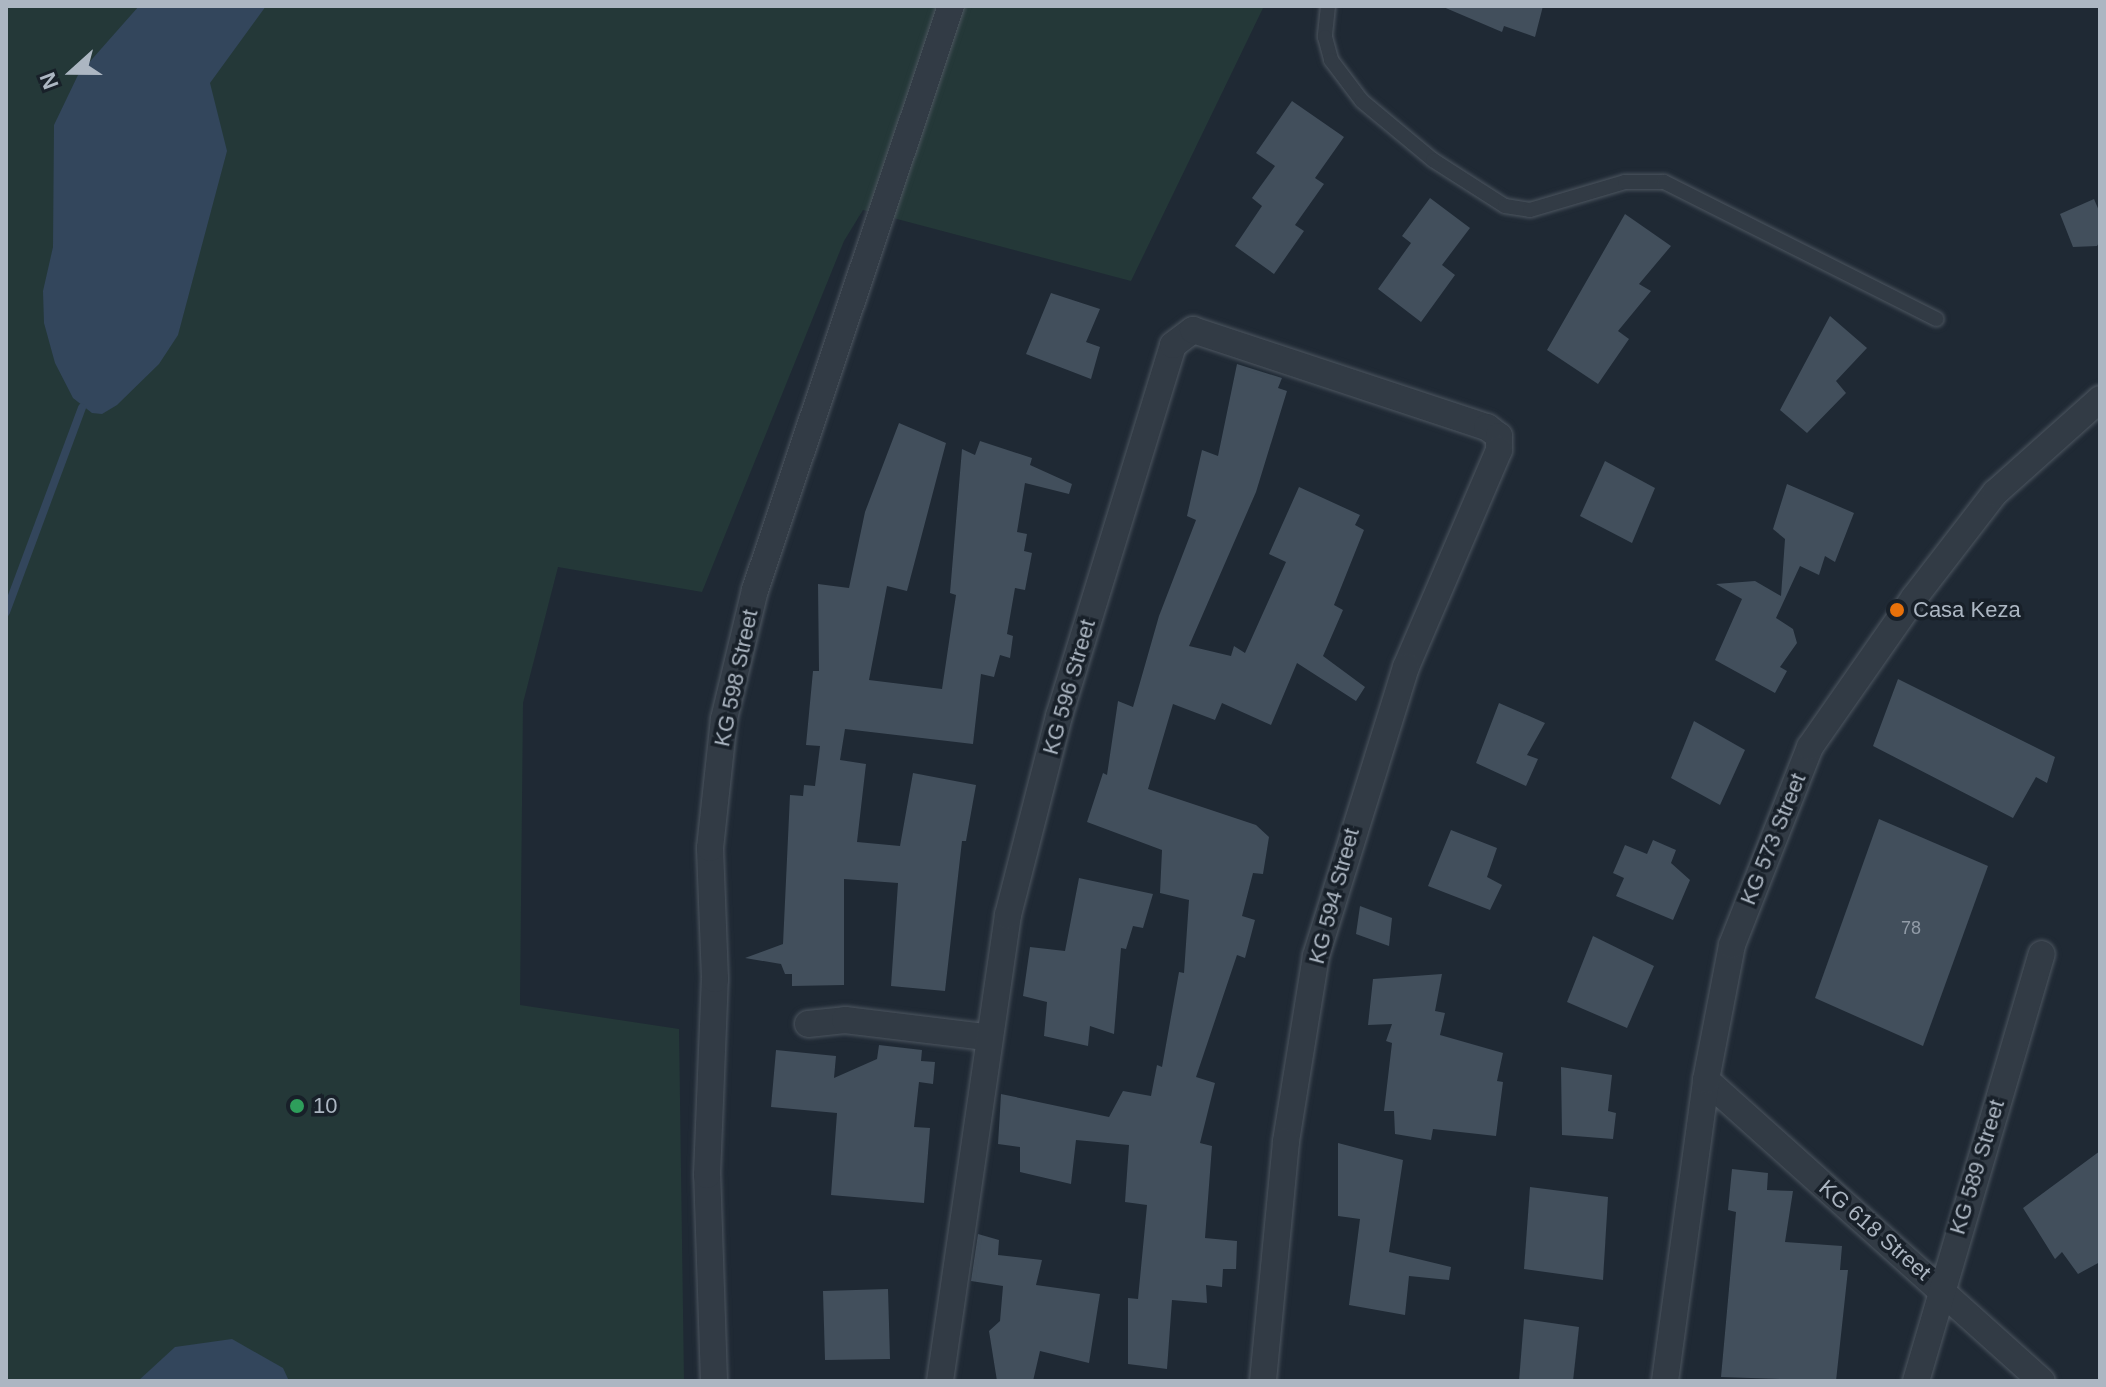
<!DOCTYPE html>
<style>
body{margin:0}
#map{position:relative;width:2106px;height:1387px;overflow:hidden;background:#1f2934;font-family:Helvetica,sans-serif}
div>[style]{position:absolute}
.green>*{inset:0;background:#243838}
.water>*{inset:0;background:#33465c}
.stream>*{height:8px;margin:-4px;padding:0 4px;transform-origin:4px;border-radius:4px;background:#33465c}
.building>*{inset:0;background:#424f5c}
.roads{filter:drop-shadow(0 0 2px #4d5660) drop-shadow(0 0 2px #4d5660)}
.service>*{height:14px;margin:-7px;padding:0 7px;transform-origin:7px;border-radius:7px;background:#323b45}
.minor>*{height:26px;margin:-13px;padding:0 13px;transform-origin:13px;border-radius:13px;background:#323b45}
.dots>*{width:22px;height:22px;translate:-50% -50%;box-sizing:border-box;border:4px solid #182029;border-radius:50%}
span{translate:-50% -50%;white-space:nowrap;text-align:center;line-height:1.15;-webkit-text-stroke:7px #182029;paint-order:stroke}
.number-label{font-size:18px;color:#929ca8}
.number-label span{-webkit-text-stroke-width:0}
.poi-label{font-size:22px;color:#acb6c2}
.left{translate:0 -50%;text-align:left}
.street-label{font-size:22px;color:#acb6c2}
.frame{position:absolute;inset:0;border:8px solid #acb6c2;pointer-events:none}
.north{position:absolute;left:32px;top:32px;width:80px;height:80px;-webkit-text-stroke:6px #182029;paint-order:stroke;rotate:249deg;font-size:22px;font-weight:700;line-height:32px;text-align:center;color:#acb6c2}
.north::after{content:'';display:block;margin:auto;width:28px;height:36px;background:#acb6c2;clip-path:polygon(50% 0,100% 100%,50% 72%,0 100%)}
</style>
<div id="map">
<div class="green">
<i style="clip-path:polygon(6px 6px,1264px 6px,1131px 281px,863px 210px,844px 241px,702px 592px,558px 567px,523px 703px,520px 1005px,679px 1029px,684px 1381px,6px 1381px)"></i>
</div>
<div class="water">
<i style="clip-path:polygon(139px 6px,266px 6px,210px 83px,227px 151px,178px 335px,159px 364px,117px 405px,102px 414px,92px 413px,73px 398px,55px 363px,44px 323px,43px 291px,53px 247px,54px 125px,78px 75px)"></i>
<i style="clip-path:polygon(232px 1339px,283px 1368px,289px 1381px,138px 1381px,175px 1347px)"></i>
</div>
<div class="stream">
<i style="left:6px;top:612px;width:218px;rotate:-69.6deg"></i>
</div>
<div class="building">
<i style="clip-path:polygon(1441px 6px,1543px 6px,1535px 37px,1504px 26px,1502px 32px)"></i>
<i style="clip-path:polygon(1292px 101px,1344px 137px,1315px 178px,1324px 184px,1295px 225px,1304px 231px,1274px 274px,1235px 246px,1262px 206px,1252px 198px,1275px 166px,1256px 153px)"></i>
<i style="clip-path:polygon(1430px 198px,1470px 228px,1442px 265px,1455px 275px,1421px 322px,1378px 289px,1411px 243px,1402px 236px)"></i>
<i style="clip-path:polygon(2094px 199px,2100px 213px,2100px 241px,2097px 246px,2073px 247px,2060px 214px)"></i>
<i style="clip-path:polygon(1625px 214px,1671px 246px,1639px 284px,1651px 291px,1618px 331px,1629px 339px,1598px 384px,1547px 350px)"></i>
<i style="clip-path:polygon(1051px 293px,1100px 309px,1086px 342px,1100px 347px,1091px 379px,1026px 354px)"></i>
<i style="clip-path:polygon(1830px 316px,1867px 348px,1836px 381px,1846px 393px,1807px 433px,1780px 410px)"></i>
<i style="clip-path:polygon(1237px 364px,1282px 378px,1278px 388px,1287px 391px,1256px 492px,1189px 646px,1231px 656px,1234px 646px,1245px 653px,1286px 562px,1269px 554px,1299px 487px,1360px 515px,1355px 525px,1364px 530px,1334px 605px,1343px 610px,1323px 656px,1365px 687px,1356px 701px,1297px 663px,1271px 725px,1222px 703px,1215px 720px,1173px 704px,1148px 789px,1256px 825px,1269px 837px,1263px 874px,1253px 873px,1242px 916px,1255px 920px,1245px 958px,1237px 955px,1196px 1077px,1215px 1083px,1200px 1143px,1212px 1146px,1205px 1238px,1237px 1241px,1236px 1269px,1223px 1269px,1222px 1287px,1206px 1285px,1207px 1303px,1172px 1300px,1167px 1369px,1128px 1364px,1128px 1298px,1138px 1299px,1147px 1205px,1125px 1202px,1129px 1145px,1076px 1140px,1071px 1184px,1020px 1172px,1020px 1147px,998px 1144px,1001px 1094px,1109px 1117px,1123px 1091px,1151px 1096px,1157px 1065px,1162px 1067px,1179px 972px,1184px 973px,1189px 900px,1160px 893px,1162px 850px,1087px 822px,1103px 773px,1107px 775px,1118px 701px,1133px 707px,1159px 616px,1196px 520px,1187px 516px,1202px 450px,1218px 456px)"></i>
<i style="clip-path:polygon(899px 423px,946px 443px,907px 591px,887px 586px,869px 680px,942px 689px,956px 595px,950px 593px,962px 449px,975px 455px,980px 441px,1032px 458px,1030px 465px,1072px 484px,1069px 494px,1025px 483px,1017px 532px,1027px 534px,1024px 551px,1032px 553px,1025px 590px,1015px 588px,1007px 634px,1013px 636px,1010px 658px,1000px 655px,994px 677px,981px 674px,973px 744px,845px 729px,840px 760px,866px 764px,857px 842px,900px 846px,913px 773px,976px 785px,966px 841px,962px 841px,945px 991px,891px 986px,898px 883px,844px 879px,844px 985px,792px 986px,792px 974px,785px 974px,781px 964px,745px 958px,783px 944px,790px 795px,803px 796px,804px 785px,815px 786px,820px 746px,806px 745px,813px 671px,819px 671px,818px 584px,849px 588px,865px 512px)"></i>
<i style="clip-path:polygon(1605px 461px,1655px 488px,1632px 543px,1580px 516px)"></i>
<i style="clip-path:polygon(1787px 484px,1854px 513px,1835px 562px,1825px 556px,1819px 575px,1800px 566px,1776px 618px,1793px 629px,1797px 643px,1780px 667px,1787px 671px,1775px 693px,1715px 660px,1742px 599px,1716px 584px,1755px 581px,1781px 596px,1785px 539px,1773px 529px)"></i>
<i style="clip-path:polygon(1898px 679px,2055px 757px,2047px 783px,2036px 777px,2013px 818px,1873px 746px)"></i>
<i style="clip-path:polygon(1499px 703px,1545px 723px,1527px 755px,1538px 759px,1526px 786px,1476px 763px)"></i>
<i style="clip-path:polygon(1694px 721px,1745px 750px,1720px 805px,1671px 778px)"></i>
<i style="clip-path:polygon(1879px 819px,1988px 866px,1923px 1046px,1815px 998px)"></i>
<i style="clip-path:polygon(1451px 830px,1497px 848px,1487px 877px,1502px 885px,1490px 910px,1428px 886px)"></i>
<i style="clip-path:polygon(1653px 840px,1676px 850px,1671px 863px,1690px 880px,1673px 920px,1616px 896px,1624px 878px,1613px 873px,1625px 845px,1647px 854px)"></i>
<i style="clip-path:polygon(1079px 878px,1153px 894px,1143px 928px,1133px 926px,1126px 949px,1121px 948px,1114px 1034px,1090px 1026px,1088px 1046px,1044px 1036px,1047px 1002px,1023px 996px,1030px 947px,1065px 951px)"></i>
<i style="clip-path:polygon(1360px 906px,1392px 918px,1389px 946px,1356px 934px)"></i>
<i style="clip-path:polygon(1593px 936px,1654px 966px,1627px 1028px,1567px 1002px)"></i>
<i style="clip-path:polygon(1442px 974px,1435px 1011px,1445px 1013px,1440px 1035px,1503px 1053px,1497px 1081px,1503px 1082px,1496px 1136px,1433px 1129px,1431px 1140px,1395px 1134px,1394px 1111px,1384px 1111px,1392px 1043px,1386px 1041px,1392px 1024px,1368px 1025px,1373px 979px)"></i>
<i style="clip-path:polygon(879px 1045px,922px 1050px,921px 1061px,935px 1062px,933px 1084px,919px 1082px,914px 1127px,930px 1128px,924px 1203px,831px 1195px,837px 1113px,771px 1107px,776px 1050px,836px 1056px,834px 1078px,877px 1059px)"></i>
<i style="clip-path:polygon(1561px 1067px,1612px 1075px,1608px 1111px,1616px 1113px,1613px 1139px,1562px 1135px)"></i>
<i style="clip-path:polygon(1338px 1143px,1403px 1160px,1389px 1252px,1451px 1267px,1449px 1280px,1409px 1276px,1405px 1315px,1349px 1305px,1360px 1219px,1338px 1216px)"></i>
<i style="clip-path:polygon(2100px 1151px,2100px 1262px,2078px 1274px,2062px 1252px,2055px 1259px,2023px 1208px)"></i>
<i style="clip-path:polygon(1732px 1169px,1768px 1173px,1767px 1190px,1793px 1191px,1785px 1242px,1842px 1246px,1840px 1270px,1848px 1270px,1836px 1381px,1721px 1377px,1736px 1212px,1728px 1210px)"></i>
<i style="clip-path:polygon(1530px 1187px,1608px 1197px,1603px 1280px,1524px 1269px)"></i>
<i style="clip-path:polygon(978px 1234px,999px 1240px,998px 1255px,1042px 1260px,1036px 1285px,1100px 1294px,1089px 1363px,1040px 1351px,1033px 1381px,997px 1381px,989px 1331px,1000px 1321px,1003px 1286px,971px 1281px)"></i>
<i style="clip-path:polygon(888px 1289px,890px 1359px,825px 1360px,823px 1291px)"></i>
<i style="clip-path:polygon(1524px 1319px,1579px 1327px,1573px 1381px,1519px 1381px)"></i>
</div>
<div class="roads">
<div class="service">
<i style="left:1328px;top:6px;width:31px;rotate:96deg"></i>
<i style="left:1325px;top:37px;width:24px;rotate:75deg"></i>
<i style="left:1331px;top:60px;width:51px;rotate:52.9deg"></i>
<i style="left:1362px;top:101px;width:92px;rotate:39.7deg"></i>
<i style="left:1433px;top:160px;width:85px;rotate:32.6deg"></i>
<i style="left:1505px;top:206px;width:25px;rotate:9deg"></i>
<i style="left:1530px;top:210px;width:99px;rotate:-16.4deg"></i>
<i style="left:1625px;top:182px;width:39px"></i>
<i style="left:1664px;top:182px;width:305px;rotate:26.7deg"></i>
</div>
<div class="minor">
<i style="left:808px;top:1024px;width:37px;rotate:-6deg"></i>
<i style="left:845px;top:1020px;width:142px;rotate:6.9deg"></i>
<i style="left:1706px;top:1080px;width:451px;rotate:41.9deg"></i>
<i style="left:714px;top:1381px;width:206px;rotate:-91.9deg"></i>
<i style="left:707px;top:1175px;width:196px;rotate:-87.7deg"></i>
<i style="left:715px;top:979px;width:131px;rotate:-92.2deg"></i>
<i style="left:710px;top:848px;width:130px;rotate:-83.8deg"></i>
<i style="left:724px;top:719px;width:133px;rotate:-76.5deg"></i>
<i style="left:755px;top:590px;width:616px;rotate:-71.45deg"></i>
<i style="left:940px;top:1381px;width:471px;rotate:-81.7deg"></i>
<i style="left:1008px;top:915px;width:205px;rotate:-75.6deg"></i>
<i style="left:1059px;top:716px;width:388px;rotate:-72.9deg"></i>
<i style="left:1173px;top:345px;width:25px;rotate:-37deg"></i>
<i style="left:1193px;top:330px;width:310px;rotate:18.3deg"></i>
<i style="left:1487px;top:427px;width:15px;rotate:37deg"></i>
<i style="left:1499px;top:436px;width:14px;rotate:90deg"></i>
<i style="left:1499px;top:450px;width:236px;rotate:113.2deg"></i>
<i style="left:1406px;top:667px;width:303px;rotate:107.3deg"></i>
<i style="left:1316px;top:956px;width:188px;rotate:99.2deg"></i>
<i style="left:1286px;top:1142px;width:240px;rotate:95.5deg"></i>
<i style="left:1665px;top:1381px;width:304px;rotate:-82.2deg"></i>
<i style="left:1706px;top:1080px;width:137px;rotate:-79.1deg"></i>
<i style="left:1732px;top:945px;width:213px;rotate:-68.5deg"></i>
<i style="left:1810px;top:747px;width:182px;rotate:-55.1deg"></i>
<i style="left:1914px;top:598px;width:133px;rotate:-52.4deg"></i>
<i style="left:1995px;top:493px;width:141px;rotate:-41.8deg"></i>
<i style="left:1916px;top:1381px;width:445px;rotate:-73.6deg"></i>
</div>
</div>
<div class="dots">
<i style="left:1897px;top:610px;background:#e8710a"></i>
<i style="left:297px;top:1106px;background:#2e9e5b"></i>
</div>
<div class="number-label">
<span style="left:1911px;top:928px">78</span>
</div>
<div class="poi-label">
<span class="left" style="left:1913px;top:610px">Casa Keza</span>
<span class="left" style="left:313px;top:1106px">10</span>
</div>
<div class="street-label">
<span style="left:736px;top:678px;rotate:-78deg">KG 598 Street</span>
<span style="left:1069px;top:687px;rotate:-74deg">KG 596 Street</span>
<span style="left:1773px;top:839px;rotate:-68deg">KG 573 Street</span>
<span style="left:1334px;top:896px;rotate:-75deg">KG 594 Street</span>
<span style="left:1977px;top:1167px;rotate:-73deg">KG 589 Street</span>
<span style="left:1875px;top:1230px;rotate:41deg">KG 618 Street</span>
</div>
<div class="frame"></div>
<div class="north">N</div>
</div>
